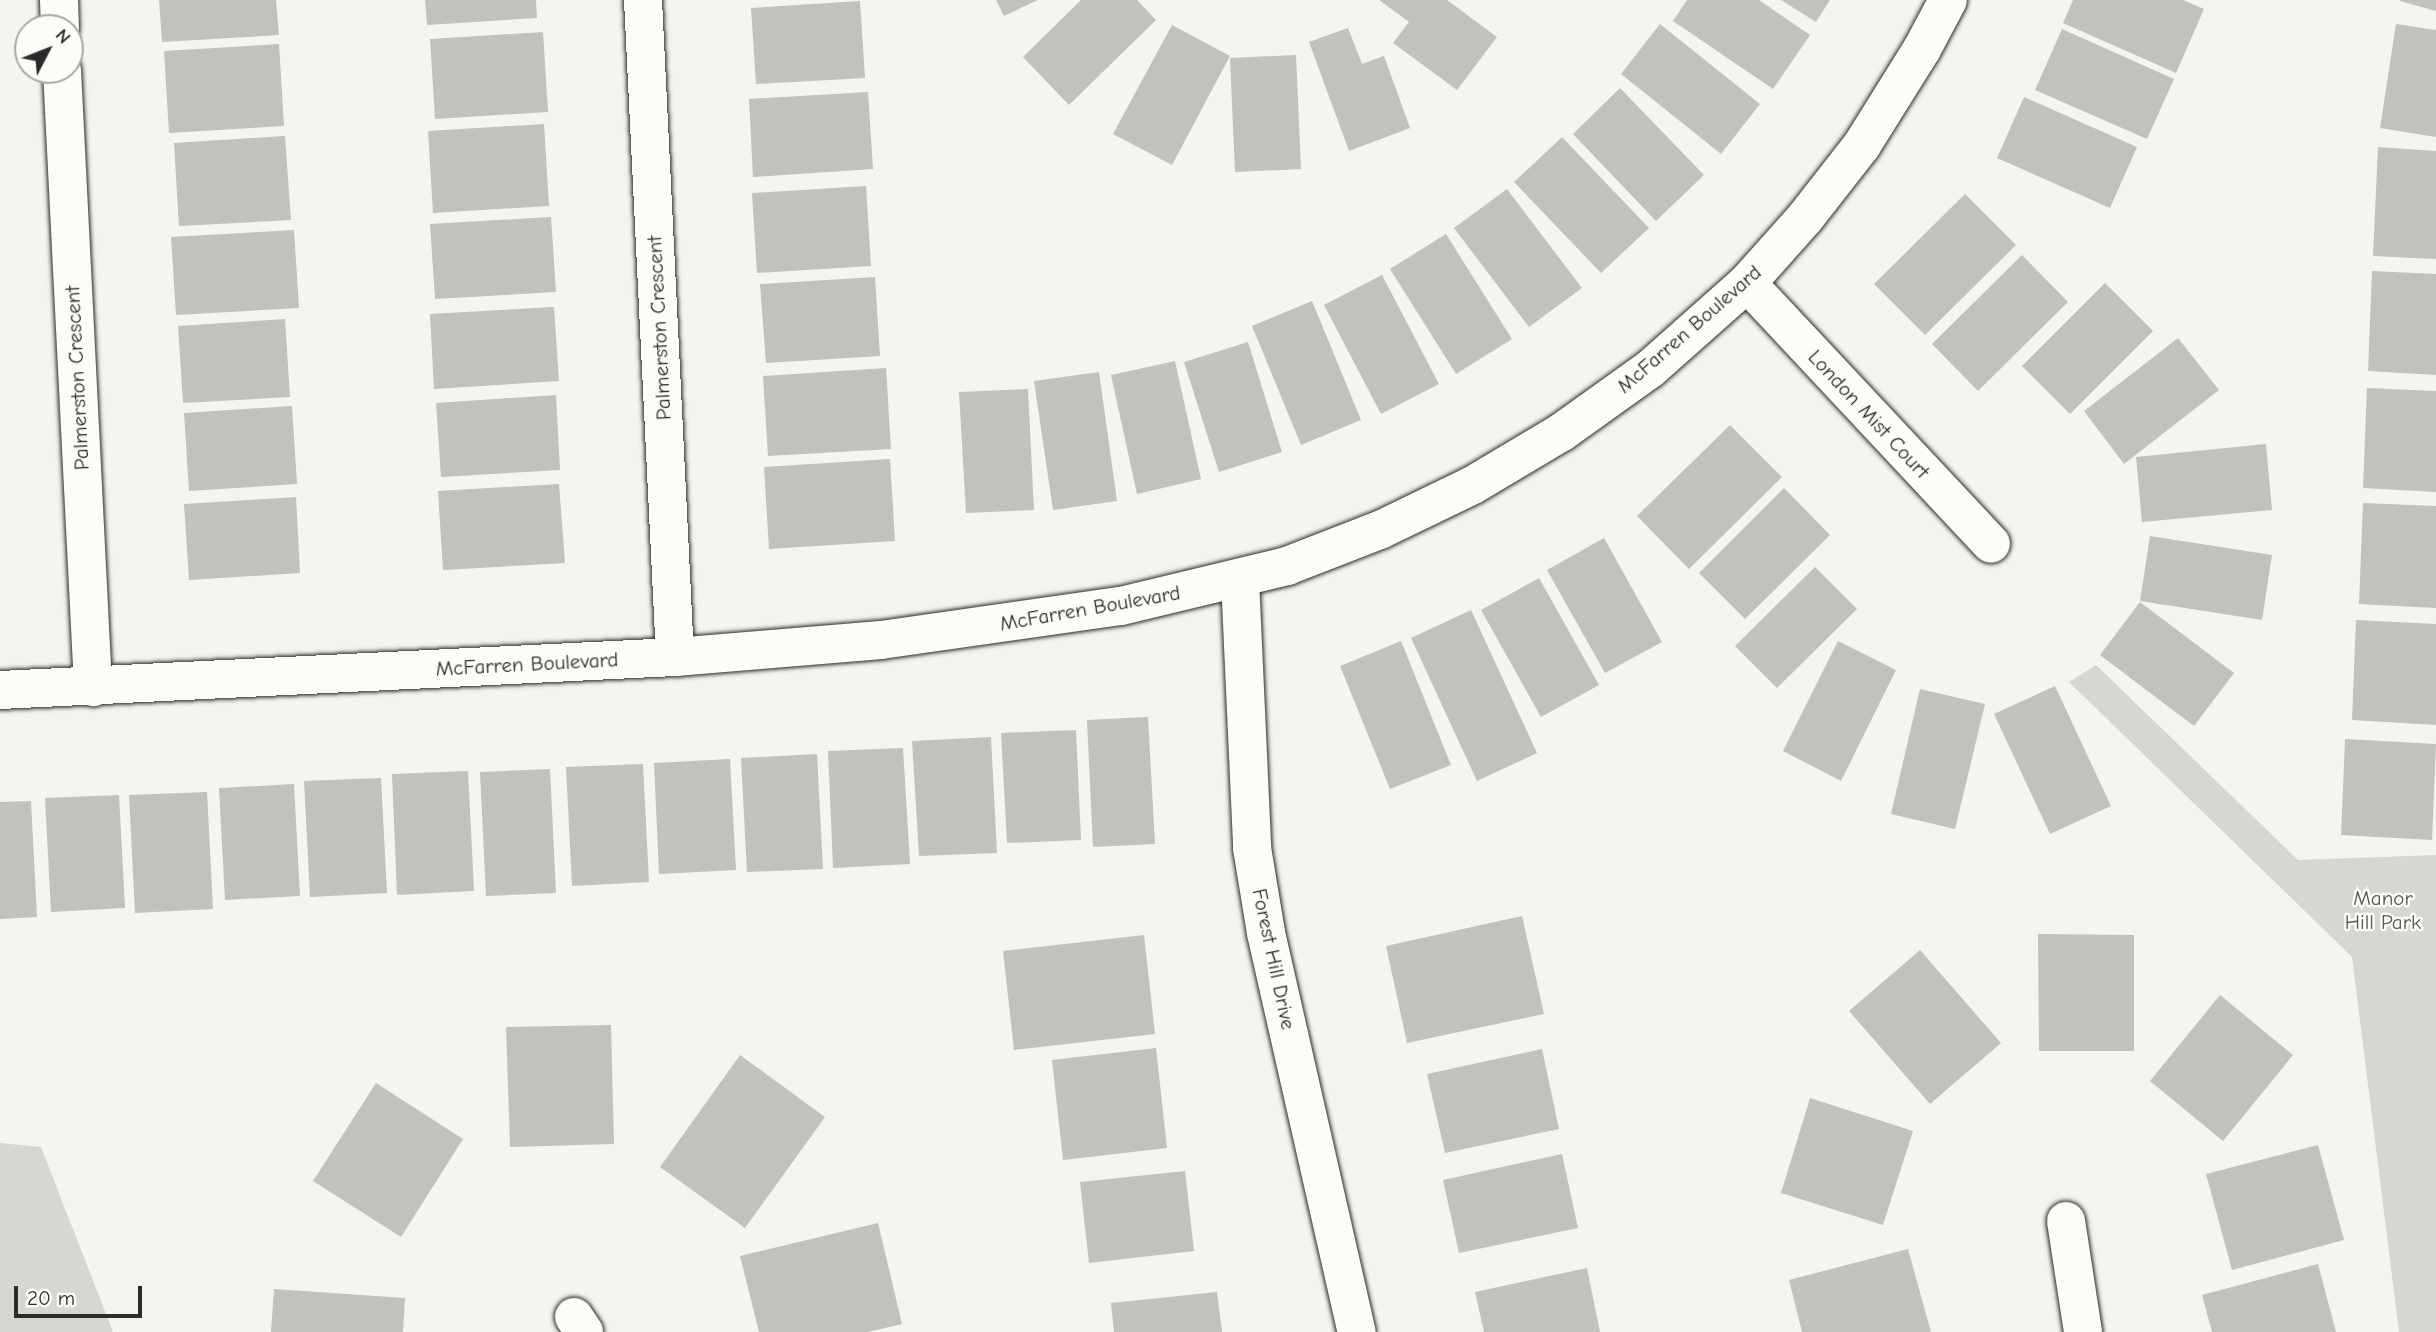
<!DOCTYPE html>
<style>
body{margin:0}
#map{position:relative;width:2436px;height:1332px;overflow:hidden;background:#f5f4ef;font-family:"Comic Neue",sans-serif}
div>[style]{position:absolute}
.green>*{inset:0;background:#d7d6d2}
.building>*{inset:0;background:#c2c1be}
.roads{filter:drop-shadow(0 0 2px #2b2b2b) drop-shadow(0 0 2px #2b2b2b)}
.street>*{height:38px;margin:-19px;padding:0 19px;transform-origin:19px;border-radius:19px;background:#fdfcf7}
.secondary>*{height:38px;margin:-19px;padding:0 19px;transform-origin:19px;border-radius:19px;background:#fdfcf7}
span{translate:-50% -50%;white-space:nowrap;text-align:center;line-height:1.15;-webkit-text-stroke:5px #fdfcf7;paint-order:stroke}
.street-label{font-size:21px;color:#2b2b2b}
.park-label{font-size:21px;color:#565655}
.north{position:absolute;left:14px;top:14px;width:70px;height:70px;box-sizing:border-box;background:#fdfcf7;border:2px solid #a9a8a5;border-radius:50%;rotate:48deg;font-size:19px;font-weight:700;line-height:28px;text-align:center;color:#2b2b2b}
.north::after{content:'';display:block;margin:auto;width:24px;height:32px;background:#2b2b2b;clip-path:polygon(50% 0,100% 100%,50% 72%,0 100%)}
.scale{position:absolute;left:14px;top:1286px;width:128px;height:32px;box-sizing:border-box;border:4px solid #2b2b2b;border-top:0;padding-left:9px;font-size:21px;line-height:24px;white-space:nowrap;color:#2b2b2b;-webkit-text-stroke:5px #fdfcf7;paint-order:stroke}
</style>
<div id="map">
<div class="green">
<i style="clip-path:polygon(2096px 665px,2298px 860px,2436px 855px,2436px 1332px,2399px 1332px,2352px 957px,2069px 682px)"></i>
<i style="clip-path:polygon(0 1143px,41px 1147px,113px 1332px,0 1332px)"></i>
</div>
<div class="building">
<i style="clip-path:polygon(159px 0,276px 0,279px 35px,162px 42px)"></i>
<i style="clip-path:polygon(425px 0,536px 0,537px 18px,427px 25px)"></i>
<i style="clip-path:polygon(996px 0,1038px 0,1004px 16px)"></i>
<i style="clip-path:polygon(1081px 0,1137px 0,1156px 20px,1069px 105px,1023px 57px)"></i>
<i style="clip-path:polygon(1379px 0,1447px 0,1497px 37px,1457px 90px,1393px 43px,1409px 22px)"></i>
<i style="clip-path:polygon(1687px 0,1759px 0,1810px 35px,1773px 89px,1673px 21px)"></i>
<i style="clip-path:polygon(1781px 0,1830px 0,1816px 22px)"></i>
<i style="clip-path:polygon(2073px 0,2183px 0,2204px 9px,2176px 73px,2063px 23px)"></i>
<i style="clip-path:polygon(2400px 0,2436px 0,2436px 11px,2400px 1px)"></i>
<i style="clip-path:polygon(860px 1px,865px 78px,756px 84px,751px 8px)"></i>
<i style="clip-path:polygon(1660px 24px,1760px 104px,1721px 154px,1621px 74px)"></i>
<i style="clip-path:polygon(2396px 24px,2436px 30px,2436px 137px,2380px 128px)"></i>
<i style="clip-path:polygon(1172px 25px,1230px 56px,1172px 165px,1113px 134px)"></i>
<i style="clip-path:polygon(1348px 28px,1362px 64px,1384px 56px,1410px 128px,1349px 151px,1309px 42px)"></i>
<i style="clip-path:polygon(2062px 29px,2174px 79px,2147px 139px,2035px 90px)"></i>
<i style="clip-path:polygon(543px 32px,548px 112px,435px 119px,430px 39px)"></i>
<i style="clip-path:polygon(279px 44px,284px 126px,169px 133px,164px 51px)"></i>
<i style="clip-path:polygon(1296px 55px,1301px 169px,1235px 172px,1230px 58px)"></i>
<i style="clip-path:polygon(1620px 88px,1704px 175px,1656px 221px,1573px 134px)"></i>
<i style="clip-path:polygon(868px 92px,873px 169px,753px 177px,749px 99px)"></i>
<i style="clip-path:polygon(2024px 97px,2137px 147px,2110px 208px,1997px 158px)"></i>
<i style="clip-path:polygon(544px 124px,549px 206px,433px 213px,428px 131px)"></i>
<i style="clip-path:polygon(285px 136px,291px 220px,179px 226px,174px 143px)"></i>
<i style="clip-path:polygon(1562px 137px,1649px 228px,1601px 273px,1514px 182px)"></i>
<i style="clip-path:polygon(2378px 147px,2436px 151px,2436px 259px,2373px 256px)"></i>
<i style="clip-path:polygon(866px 186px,871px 266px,757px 273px,752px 193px)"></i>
<i style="clip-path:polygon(1507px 189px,1582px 288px,1529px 327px,1454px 228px)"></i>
<i style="clip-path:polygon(1965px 194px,2016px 245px,1925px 335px,1874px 284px)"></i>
<i style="clip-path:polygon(551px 217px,556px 292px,435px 299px,430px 224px)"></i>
<i style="clip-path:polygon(294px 230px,299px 308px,176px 315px,171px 237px)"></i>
<i style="clip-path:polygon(1446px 234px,1512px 339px,1456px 374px,1390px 269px)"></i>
<i style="clip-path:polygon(2022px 255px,2068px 302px,1978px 391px,1932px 344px)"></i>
<i style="clip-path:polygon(2372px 271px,2436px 274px,2436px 375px,2368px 371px)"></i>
<i style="clip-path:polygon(1382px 275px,1439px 384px,1381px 414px,1324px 305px)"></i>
<i style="clip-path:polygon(875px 277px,880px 356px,766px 363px,760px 284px)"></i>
<i style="clip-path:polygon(2105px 283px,2153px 331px,2070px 414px,2022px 366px)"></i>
<i style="clip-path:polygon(1312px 301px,1361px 420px,1301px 445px,1252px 326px)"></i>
<i style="clip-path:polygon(554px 307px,559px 381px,434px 389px,430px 314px)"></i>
<i style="clip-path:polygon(285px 319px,290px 397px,183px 403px,178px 326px)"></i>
<i style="clip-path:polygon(2178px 338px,2219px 390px,2124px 464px,2084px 411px)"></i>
<i style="clip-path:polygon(1248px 342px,1282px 452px,1219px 472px,1184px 362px)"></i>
<i style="clip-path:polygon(1175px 361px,1201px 479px,1137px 494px,1111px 375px)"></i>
<i style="clip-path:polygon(886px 368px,891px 449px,768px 456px,763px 376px)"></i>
<i style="clip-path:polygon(1099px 372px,1117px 501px,1053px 510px,1034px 381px)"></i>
<i style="clip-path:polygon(2367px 388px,2436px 391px,2436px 492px,2363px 488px)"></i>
<i style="clip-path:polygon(1028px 389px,1034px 510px,966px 513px,959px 392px)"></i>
<i style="clip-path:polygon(556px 395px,560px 470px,441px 477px,436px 403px)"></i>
<i style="clip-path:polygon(292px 406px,297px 484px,189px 491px,184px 413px)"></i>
<i style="clip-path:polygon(1730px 425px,1782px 477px,1689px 569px,1637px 516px)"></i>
<i style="clip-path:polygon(2266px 444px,2272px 510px,2142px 522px,2136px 457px)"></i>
<i style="clip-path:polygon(890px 459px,895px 541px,769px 549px,764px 467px)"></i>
<i style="clip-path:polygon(559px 484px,565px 563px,443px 570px,438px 491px)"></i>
<i style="clip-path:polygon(1784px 488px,1830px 535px,1745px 619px,1699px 573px)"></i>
<i style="clip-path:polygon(296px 497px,300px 573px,189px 580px,184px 504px)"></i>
<i style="clip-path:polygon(2363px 503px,2436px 506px,2436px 608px,2359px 604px)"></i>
<i style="clip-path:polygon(2150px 536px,2272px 555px,2262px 620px,2140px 601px)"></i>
<i style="clip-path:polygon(1604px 538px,1662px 642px,1605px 673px,1547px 570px)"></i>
<i style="clip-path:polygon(1815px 567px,1857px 609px,1777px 688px,1735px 646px)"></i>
<i style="clip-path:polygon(1539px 578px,1599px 685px,1541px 717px,1481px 610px)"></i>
<i style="clip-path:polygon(2140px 602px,2234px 673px,2194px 726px,2100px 655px)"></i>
<i style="clip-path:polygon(1471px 610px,1537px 753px,1477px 781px,1411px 638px)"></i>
<i style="clip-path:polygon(2356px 620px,2436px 624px,2436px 725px,2352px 720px)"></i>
<i style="clip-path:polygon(1401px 641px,1451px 765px,1390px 789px,1340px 666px)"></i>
<i style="clip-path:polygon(1838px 641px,1896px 670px,1841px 781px,1783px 751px)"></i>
<i style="clip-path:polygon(2055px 686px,2111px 806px,2050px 834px,1994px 714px)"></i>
<i style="clip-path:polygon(1920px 689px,1985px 704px,1955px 829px,1891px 814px)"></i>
<i style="clip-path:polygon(1148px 717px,1155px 844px,1093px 847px,1087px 720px)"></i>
<i style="clip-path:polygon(1076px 730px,1081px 840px,1007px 843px,1001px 733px)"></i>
<i style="clip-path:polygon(991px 737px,997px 853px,919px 856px,912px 741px)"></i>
<i style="clip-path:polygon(2345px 739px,2436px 744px,2432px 840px,2341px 835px)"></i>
<i style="clip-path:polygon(903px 748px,910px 864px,833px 868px,828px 751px)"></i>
<i style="clip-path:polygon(817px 754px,823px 869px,747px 872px,741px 758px)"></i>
<i style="clip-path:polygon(730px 759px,736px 870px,659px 874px,654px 763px)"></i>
<i style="clip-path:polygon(643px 764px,649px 882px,572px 886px,566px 767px)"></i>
<i style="clip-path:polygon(550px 769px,556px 893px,486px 896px,480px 772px)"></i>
<i style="clip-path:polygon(468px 771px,474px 891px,397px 895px,392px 774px)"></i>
<i style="clip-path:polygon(381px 778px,387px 893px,310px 897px,304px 781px)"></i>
<i style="clip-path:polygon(294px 784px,300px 896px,225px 900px,219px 788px)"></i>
<i style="clip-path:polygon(207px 792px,213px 909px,135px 913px,129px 795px)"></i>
<i style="clip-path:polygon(119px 795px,125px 908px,51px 912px,45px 798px)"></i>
<i style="clip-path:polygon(31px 801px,37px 917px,0 919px,0 802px)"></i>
<i style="clip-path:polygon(1522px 916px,1544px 1014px,1407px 1043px,1386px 946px)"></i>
<i style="clip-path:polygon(2038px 934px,2134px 935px,2134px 1051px,2039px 1051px)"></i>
<i style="clip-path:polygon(1144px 935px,1155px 1034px,1014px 1050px,1003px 951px)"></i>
<i style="clip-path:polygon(1920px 950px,2001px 1043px,1930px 1104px,1849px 1011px)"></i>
<i style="clip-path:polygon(2220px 995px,2293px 1055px,2223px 1141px,2150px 1081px)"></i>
<i style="clip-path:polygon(611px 1025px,614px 1144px,510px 1147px,506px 1027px)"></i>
<i style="clip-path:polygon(1156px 1048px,1167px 1148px,1063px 1160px,1052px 1060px)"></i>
<i style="clip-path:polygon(1542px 1049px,1559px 1129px,1445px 1153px,1427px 1074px)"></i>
<i style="clip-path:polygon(740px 1055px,825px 1117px,745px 1228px,660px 1167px)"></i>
<i style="clip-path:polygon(376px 1083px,463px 1139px,401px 1237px,313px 1181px)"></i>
<i style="clip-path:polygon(1810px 1098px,1913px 1131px,1883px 1225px,1781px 1193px)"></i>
<i style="clip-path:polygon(2318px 1145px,2344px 1240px,2232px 1270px,2206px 1174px)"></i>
<i style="clip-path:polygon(1562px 1154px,1578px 1228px,1459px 1253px,1443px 1180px)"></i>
<i style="clip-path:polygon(1185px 1171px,1194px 1251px,1089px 1263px,1080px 1182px)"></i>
<i style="clip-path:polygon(878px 1223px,902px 1324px,868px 1332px,759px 1332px,740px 1256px)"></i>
<i style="clip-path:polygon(1908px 1249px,1931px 1332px,1802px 1332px,1789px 1280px)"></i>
<i style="clip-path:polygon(2318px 1264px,2336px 1332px,2212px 1332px,2202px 1295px)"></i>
<i style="clip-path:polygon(1587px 1268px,1600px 1332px,1484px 1332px,1475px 1292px)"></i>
<i style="clip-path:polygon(274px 1289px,405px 1298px,403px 1332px,271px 1332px)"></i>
<i style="clip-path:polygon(1217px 1292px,1222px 1332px,1114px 1332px,1111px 1303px)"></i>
</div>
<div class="roads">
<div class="street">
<i style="left:59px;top:0;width:28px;rotate:88deg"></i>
<i style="left:643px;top:0;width:658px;rotate:87.21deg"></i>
<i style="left:62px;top:70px;width:618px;rotate:87.12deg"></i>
<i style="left:1747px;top:283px;width:357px;rotate:46.9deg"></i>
<i style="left:2066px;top:1221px;width:112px;rotate:81.3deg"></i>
<i style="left:574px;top:1317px;width:18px;rotate:56deg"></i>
</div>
<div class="secondary">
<i style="left:1240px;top:579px;width:269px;rotate:87.4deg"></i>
<i style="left:1252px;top:848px;width:86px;rotate:80.6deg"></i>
<i style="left:1266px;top:933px;width:409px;rotate:77.2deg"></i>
<i style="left:0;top:690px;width:676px;rotate:-2.8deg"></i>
<i style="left:675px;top:657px;width:207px;rotate:-4.7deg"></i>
<i style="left:881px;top:640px;width:242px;rotate:-8.1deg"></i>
<i style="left:1121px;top:606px;width:171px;rotate:-13.5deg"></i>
<i style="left:1287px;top:566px;width:100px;rotate:-21.2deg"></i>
<i style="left:1380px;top:530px;width:103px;rotate:-25.8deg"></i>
<i style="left:1473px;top:485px;width:104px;rotate:-30.8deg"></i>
<i style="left:1562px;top:432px;width:108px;rotate:-35.6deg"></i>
<i style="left:1650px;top:369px;width:130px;rotate:-41.6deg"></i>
<i style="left:1747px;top:283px;width:87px;rotate:-48.3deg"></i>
<i style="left:1805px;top:218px;width:93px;rotate:-52deg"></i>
<i style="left:1862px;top:145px;width:113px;rotate:-58deg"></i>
<i style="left:1922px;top:49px;width:55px;rotate:-62deg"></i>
</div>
</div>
<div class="street-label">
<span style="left:659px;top:328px;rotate:-93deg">Palmerston Crescent</span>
<span style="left:1689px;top:329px;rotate:-41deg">McFarren Boulevard</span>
<span style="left:77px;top:378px;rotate:-93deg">Palmerston Crescent</span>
<span style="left:1869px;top:414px;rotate:47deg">London Mist Court</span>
<span style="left:1090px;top:608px;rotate:-10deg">McFarren Boulevard</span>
<span style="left:527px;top:664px;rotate:-3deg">McFarren Boulevard</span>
<span style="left:1274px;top:959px;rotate:78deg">Forest Hill Drive</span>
</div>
<div class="park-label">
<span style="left:2383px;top:910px">Manor<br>Hill Park</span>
</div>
<div class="north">N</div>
<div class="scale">20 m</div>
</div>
